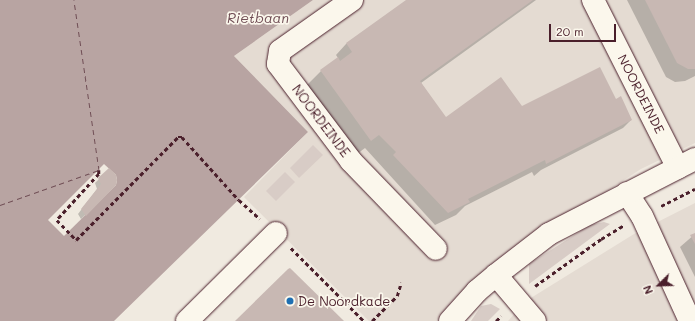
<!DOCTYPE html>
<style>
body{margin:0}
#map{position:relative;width:695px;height:321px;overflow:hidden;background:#f0eae0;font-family:Mali,sans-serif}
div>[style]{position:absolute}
.built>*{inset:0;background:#e4dbd2}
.green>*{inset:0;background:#d8ccc6}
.water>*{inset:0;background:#b8a4a2}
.pier>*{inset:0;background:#f0eae0}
.shadow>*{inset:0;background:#0003}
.ferry>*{height:1px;margin-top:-0.5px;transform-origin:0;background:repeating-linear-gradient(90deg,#704e55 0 5px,transparent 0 9px)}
.building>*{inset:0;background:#c8b8b3}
.path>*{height:2.5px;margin-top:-1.25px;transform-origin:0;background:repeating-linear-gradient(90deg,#4a1f2b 0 4px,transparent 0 7px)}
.roads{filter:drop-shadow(0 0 1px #4a1f2b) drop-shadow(0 0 1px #4a1f2b)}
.minor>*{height:22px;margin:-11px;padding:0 11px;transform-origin:11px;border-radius:11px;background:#fbf7ec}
.major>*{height:22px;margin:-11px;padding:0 11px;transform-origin:11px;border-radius:11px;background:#fbf7ec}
.dots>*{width:11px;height:11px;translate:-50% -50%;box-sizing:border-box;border:2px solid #fbf7ec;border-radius:50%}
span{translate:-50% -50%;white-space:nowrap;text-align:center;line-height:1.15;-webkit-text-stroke:3.5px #fbf7ec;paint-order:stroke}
.street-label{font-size:13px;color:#4a1f2b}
.poi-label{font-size:13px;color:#4a1f2b}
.left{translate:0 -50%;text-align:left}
.water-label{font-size:14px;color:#704e55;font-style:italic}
.north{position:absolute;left:639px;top:265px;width:40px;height:40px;-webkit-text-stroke:3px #fbf7ec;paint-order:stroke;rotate:247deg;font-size:11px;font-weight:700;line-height:16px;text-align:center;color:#4a1f2b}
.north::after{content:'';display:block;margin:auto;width:14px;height:18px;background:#4a1f2b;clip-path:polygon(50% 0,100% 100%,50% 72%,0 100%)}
.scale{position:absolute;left:549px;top:24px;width:67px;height:18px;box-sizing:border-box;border:2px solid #4a1f2b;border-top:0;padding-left:5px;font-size:12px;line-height:14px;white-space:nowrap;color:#4a1f2b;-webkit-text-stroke:3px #fbf7ec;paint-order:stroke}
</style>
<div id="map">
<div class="built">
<i style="clip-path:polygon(313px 0,695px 0,695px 143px,641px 169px,485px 270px,437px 321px,369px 321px,244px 197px,308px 132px,234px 56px)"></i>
<i style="clip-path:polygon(695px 203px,695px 321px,508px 321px,526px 301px,634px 234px)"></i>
</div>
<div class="green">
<i style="clip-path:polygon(313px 145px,323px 155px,299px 178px,290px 168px)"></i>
<i style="clip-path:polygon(285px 172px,295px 182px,276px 201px,266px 191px)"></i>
<i style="clip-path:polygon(604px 222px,610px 224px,529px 284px,529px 264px,590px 225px)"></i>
<i style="clip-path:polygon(491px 304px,500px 309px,488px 321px,471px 321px,481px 306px)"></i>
</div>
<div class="water">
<i style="clip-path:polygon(0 0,313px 0,234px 56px,308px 132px,114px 321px,0 321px)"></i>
</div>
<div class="pier">
<i style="clip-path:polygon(104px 164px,116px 175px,117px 180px,116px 185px,64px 236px,48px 220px)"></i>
</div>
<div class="shadow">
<i style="clip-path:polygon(408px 0,536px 0,421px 83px,446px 119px,521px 107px,615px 100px,631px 120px,623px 128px,541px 170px,534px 176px,532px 172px,465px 206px,456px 215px,435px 225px,365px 148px,357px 154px,307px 85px,321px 71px,338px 58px,336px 55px,346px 44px)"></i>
<i style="clip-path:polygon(627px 0,695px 0,695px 76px,685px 81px,675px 82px,666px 77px)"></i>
<i style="clip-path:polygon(109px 169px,115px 185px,81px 219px,78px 214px,97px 189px,95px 183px)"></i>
<i style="clip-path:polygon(695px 234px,695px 277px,680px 247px)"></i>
</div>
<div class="ferry">
<i style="left:0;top:205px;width:105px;rotate:-19.5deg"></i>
<i style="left:99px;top:170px;width:172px;rotate:-98.4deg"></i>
</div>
<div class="building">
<i style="clip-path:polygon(406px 0,533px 0,420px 81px,446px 117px,501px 77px,522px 106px,600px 67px,616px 99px,621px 96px,632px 120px,546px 164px,545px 160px,468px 199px,470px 202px,448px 213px,393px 155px,396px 152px,379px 135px,371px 141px,320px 70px,338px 57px,340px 61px,352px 52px,346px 43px)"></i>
<i style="clip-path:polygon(645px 0,695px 0,695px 69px,688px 69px,677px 63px)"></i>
<i style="clip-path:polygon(109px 168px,116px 175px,117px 180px,116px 185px,86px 216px,81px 209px,101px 184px,98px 178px)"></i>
<i style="clip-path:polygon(695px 233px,695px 244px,690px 235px)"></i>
<i style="clip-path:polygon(290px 268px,344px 321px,235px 321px,288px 269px)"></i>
</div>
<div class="path">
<i style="left:99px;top:170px;width:4px;rotate:90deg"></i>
<i style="left:99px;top:174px;width:62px;rotate:132.4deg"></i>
<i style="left:57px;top:220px;width:28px;rotate:46deg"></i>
<i style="left:76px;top:240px;width:145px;rotate:-45.3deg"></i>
<i style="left:178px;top:137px;width:4px"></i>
<i style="left:182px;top:137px;width:85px;rotate:47.9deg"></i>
<i style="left:239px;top:200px;width:28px;rotate:42deg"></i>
<i style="left:661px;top:206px;width:38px;rotate:-27deg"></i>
<i style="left:291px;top:248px;width:103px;rotate:45deg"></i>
<i style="left:535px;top:286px;width:81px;rotate:-35.5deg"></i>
<i style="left:601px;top:239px;width:26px;rotate:-31deg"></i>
<i style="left:372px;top:321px;width:35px;rotate:-45deg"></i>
<i style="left:397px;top:296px;width:14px;rotate:-73deg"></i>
<i style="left:496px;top:321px;width:7px;rotate:-45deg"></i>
</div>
<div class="roads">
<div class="minor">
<i style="left:352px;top:0;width:88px;rotate:144.7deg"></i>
<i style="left:280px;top:51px;width:13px;rotate:99deg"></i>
<i style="left:278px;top:64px;width:121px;rotate:53deg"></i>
<i style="left:351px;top:161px;width:122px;rotate:46deg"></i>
<i style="left:593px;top:0;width:188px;rotate:63.2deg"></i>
<i style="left:627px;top:193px;width:27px;rotate:57deg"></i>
<i style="left:642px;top:216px;width:115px;rotate:65.4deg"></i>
<i style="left:496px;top:275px;width:60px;rotate:49.7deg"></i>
<i style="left:187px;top:321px;width:125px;rotate:-44.7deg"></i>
</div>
<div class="major">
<i style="left:450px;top:321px;width:40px;rotate:-48deg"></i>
<i style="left:477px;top:291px;width:25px;rotate:-40deg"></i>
<i style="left:496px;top:275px;width:67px;rotate:-37.7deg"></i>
<i style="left:549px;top:234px;width:164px;rotate:-27.2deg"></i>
</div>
</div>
<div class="dots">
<i style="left:290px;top:301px;background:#1f6fb2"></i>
</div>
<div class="street-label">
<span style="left:641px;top:94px;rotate:63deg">NOORDEINDE</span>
<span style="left:321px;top:121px;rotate:53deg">NOORDEINDE</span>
</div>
<div class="poi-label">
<span class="left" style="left:298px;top:301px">De Noordkade</span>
</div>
<div class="water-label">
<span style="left:258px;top:18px">Rietbaan</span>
</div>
<div class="north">N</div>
<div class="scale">20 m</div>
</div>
